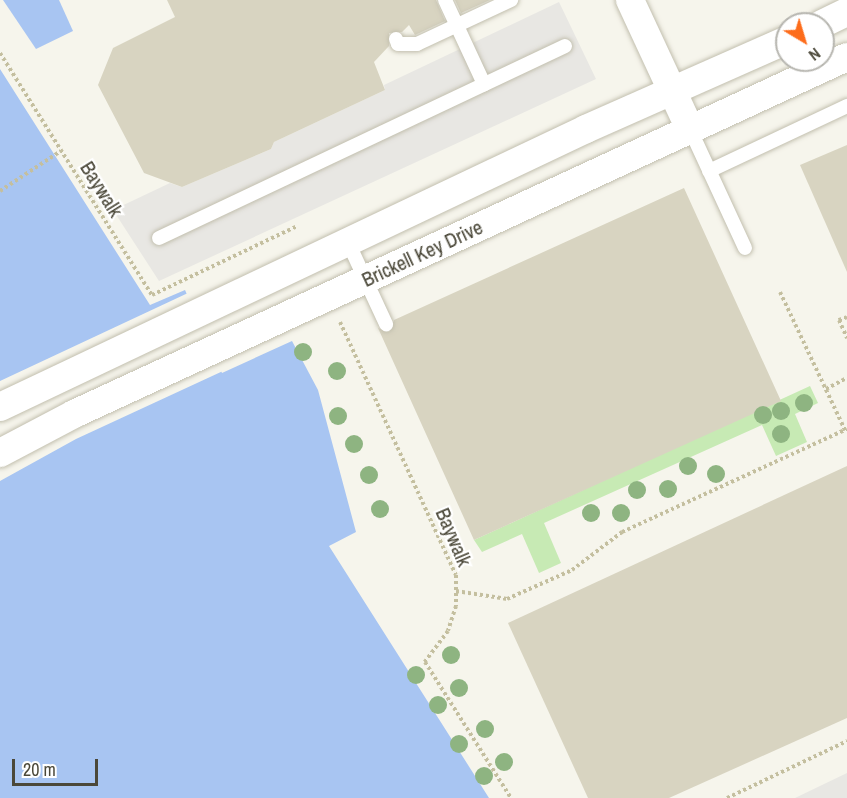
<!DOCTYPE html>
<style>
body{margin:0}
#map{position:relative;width:847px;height:798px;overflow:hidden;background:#f6f5ec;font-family:"Archivo Narrow",sans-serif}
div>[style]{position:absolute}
.green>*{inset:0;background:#c7eab4}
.parking>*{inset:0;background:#e8e7e3}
.water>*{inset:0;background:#a8c5f2}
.pier>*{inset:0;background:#f6f5ec}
.building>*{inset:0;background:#d8d4c1}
.path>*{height:4px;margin-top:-2px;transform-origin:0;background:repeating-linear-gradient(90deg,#c4bf9f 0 3px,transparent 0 6px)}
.roads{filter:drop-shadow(0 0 2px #c2bfae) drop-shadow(0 0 2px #c2bfae)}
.service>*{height:14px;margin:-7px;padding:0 7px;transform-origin:7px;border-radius:7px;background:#fff}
.minor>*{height:28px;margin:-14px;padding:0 14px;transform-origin:14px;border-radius:14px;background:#fff}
.trees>*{width:18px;height:18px;margin:-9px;border-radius:50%;background:#8eb481}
span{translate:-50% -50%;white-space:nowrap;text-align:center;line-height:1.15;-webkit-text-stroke:4.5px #fff;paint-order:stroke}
.street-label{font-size:20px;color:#4b4839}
.north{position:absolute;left:775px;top:12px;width:60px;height:60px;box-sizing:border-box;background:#fff;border:2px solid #b7b6b0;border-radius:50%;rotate:142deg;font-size:16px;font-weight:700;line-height:24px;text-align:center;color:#4b4839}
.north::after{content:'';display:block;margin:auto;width:21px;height:27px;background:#fd6c1b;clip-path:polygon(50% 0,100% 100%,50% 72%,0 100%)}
.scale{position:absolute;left:12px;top:759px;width:86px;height:27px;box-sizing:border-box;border:3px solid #4b4839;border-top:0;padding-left:8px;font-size:18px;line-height:21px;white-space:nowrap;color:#4b4839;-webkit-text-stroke:4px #fff;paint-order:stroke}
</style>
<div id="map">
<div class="green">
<i style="clip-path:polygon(810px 386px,818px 403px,795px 414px,807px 442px,776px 456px,762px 425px,544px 523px,561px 563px,539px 573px,522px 534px,482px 552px,474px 540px)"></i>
</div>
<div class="parking">
<i style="clip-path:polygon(559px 2px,596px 79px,159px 281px,113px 210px,170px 183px,182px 187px,271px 149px,274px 142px,385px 90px,384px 85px)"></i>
<i style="clip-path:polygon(847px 773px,847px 798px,795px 798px)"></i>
</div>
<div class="water">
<i style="clip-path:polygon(3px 0,59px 0,73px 31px,36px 49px)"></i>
<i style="clip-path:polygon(0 69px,150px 305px,185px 290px,222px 373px,292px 341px,318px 390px,356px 532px,329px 546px,489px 798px,0 798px)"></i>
</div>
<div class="pier">
<i style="clip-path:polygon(188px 293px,223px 371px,76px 439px,0 481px,0 381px)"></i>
</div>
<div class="building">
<i style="clip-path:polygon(167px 0,436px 0,445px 21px,415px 35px,409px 25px,402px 32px,389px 33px,389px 46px,374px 62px,385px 90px,274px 142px,271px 149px,182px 187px,144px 173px,98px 85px,113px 48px,175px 17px)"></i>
<i style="clip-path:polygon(455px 0,490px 0,461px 13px)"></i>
<i style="clip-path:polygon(847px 145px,847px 272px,800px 165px)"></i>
<i style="clip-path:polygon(684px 188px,781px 401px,474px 540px,378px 328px,389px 332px,394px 320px)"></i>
<i style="clip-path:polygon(847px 466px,847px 718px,669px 798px,588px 798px,508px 623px)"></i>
</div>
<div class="path">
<i style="left:0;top:53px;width:286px;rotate:57.9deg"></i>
<i style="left:152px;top:295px;width:161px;rotate:-25.4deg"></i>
<i style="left:0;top:191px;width:73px;rotate:-33.3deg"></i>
<i style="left:780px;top:292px;width:153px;rotate:64.8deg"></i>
<i style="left:847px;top:317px;width:9px;rotate:159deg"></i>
<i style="left:839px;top:320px;width:20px;rotate:66deg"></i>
<i style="left:340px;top:322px;width:278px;rotate:65.4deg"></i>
<i style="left:456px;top:575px;width:31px;rotate:90deg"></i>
<i style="left:456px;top:606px;width:26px;rotate:108deg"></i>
<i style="left:448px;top:631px;width:39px;rotate:127deg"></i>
<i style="left:425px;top:662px;width:161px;rotate:57.7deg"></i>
<i style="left:826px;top:389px;width:24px;rotate:-28deg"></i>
<i style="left:456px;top:591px;width:52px;rotate:8.9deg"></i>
<i style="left:507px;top:599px;width:71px;rotate:-24deg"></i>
<i style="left:572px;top:570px;width:63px;rotate:-37.2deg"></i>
<i style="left:622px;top:532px;width:247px;rotate:-24.6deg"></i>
<i style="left:727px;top:798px;width:133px;rotate:-25.4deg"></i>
</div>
<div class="roads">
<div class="service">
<i style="left:445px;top:0;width:93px;rotate:65.1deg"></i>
<i style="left:396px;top:39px;width:5px;rotate:68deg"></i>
<i style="left:398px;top:44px;width:19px"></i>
<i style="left:417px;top:44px;width:104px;rotate:-25.1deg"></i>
<i style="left:690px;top:129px;width:131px;rotate:65.2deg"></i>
<i style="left:709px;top:171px;width:153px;rotate:-25.2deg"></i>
<i style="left:159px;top:238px;width:449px;rotate:-25.3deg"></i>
<i style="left:347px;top:240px;width:93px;rotate:65.1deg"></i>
</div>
<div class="minor">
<i style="left:630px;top:0;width:142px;rotate:65.1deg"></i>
<i style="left:822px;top:24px;width:28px;rotate:-26deg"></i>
<i style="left:0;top:407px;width:649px;rotate:-25.38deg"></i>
<i style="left:586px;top:129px;width:220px;rotate:-23.9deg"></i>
<i style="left:0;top:453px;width:84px;rotate:-27.8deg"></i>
<i style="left:74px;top:414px;width:851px;rotate:-24.79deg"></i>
</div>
</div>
<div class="trees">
<i style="left:303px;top:352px"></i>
<i style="left:337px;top:371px"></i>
<i style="left:804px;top:403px"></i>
<i style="left:781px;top:411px"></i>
<i style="left:763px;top:415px"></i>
<i style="left:338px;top:416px"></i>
<i style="left:781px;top:434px"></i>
<i style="left:354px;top:444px"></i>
<i style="left:688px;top:466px"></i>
<i style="left:716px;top:474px"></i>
<i style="left:369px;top:475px"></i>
<i style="left:668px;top:489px"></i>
<i style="left:637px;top:490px"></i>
<i style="left:380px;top:509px"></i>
<i style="left:591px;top:513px"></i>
<i style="left:621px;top:513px"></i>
<i style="left:451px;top:655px"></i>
<i style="left:416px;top:675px"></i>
<i style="left:459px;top:688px"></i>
<i style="left:438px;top:705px"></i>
<i style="left:485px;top:729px"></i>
<i style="left:459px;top:744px"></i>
<i style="left:504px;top:762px"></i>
<i style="left:484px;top:776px"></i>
</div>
<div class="street-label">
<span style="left:102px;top:189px;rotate:58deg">Baywalk</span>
<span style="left:422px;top:253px;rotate:-25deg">Brickell Key Drive</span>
<span style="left:454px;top:537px;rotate:67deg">Baywalk</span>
</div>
<div class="north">N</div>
<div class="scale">20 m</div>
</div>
